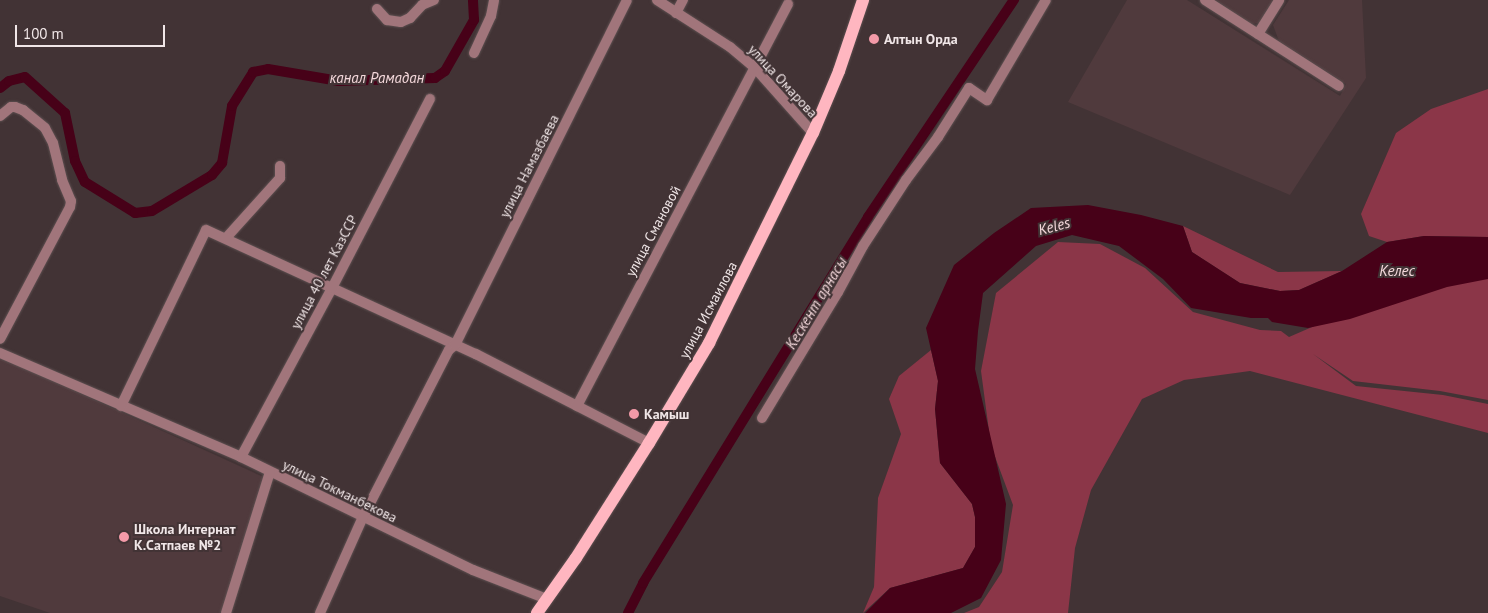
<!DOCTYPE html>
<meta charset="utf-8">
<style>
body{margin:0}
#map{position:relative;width:1488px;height:613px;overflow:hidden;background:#423335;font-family:"PT Sans",sans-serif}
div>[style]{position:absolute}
.built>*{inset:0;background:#503a3d}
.green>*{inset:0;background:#8b3648}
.water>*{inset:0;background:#470118}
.canal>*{height:10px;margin:-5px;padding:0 5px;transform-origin:5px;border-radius:5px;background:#470118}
.roads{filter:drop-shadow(0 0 1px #5e5051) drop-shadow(0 0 1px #5e5051)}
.minor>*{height:10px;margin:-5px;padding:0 5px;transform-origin:5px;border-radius:5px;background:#a1757b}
.primary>*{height:12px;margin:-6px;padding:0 6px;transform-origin:6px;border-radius:6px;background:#ffb6c0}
.dots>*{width:14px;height:14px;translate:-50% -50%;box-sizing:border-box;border:2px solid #423335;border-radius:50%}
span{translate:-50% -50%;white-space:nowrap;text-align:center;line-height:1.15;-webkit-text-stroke:4px #423335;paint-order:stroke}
.poi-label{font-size:14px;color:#f0e6e7;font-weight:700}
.left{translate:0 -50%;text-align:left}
.street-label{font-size:14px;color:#f0e6e7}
.water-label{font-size:15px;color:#f4d8db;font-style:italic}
.scale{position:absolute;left:15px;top:25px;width:150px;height:22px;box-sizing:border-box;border:2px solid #f0e6e7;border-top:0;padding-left:6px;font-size:15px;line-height:18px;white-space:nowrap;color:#f0e6e7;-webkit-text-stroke:4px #423335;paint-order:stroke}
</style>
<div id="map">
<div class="built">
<i style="clip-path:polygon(1127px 0,1187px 0,1340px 96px,1346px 84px,1279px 41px,1273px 25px,1289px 0,1362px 0,1366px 78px,1290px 195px,1068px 102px)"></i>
<i style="clip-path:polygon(1215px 0,1276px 0,1263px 22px,1252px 24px)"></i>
<i style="clip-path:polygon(0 357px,268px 479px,224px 613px,50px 613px,0 596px)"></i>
</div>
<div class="green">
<i style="clip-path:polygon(1488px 89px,1488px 237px,1424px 236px,1387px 242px,1369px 236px,1361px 214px,1396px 133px,1431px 109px)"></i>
<i style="clip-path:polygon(1183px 226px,1278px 272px,1342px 271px,1299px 290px,1280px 291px,1240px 283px,1192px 252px)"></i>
<i style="clip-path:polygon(1058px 242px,1100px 244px,1145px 268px,1193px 312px,1260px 330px,1281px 331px,1289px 337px,1418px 281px,1488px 274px,1488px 400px,1440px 391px,1353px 381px,1313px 354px,1356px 386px,1443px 395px,1488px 404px,1488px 433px,1250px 371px,1184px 380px,1142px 399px,1091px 490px,1075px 548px,1068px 613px,964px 613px,979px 607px,1002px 572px,1013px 505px,991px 446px,981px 371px,996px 293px)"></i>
<i style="clip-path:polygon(931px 350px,938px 381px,935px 409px,940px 463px,972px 504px,975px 517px,975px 547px,963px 568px,890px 588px,863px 613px,874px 587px,878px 498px,901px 434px,889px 399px,899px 376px)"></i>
</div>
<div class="water">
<i style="clip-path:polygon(1088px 205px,1141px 215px,1183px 226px,1192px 252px,1240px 283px,1280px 291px,1299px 290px,1342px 271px,1387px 242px,1424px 236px,1488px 237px,1488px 279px,1447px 287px,1350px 319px,1308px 328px,1272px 322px,1268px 318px,1251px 318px,1191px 308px,1163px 279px,1119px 246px,1072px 235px,1036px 246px,983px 293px,978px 331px,975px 369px,1006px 504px,1001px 560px,981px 598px,951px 613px,865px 613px,890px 588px,963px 568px,975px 547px,975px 517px,972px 504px,940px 463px,935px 409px,938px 381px,926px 328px,954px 265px,994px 233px,1031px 208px)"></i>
</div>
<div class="canal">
<i style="left:0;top:88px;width:11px;rotate:-38deg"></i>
<i style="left:9px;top:81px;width:16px;rotate:-14deg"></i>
<i style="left:25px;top:77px;width:54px;rotate:42deg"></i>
<i style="left:65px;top:113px;width:49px;rotate:78.2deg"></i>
<i style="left:75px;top:161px;width:23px;rotate:65deg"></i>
<i style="left:85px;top:182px;width:59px;rotate:31.8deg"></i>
<i style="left:135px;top:213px;width:17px;rotate:-7deg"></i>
<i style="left:152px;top:211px;width:70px;rotate:-31deg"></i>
<i style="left:212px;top:175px;width:16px;rotate:-50deg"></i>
<i style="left:222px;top:163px;width:58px;rotate:-80deg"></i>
<i style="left:232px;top:106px;width:40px;rotate:-58deg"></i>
<i style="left:253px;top:72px;width:15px;rotate:-11deg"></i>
<i style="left:268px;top:69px;width:72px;rotate:9.6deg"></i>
<i style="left:339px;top:81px;width:96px;rotate:-1.8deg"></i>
<i style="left:435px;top:78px;width:12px;rotate:-35deg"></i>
<i style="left:445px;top:71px;width:59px;rotate:-60.4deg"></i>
<i style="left:474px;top:20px;width:20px;rotate:-93deg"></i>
<i style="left:628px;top:613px;width:34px;rotate:-63deg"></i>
<i style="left:643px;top:583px;width:430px;rotate:-58.4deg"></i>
<i style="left:868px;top:217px;width:262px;rotate:-56.1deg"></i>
</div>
<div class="roads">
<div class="minor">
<i style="left:657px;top:0;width:87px;rotate:32.8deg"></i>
<i style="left:730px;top:47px;width:33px;rotate:40deg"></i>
<i style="left:755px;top:68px;width:87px;rotate:48.3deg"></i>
<i style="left:1205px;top:0;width:159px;rotate:32.7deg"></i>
<i style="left:377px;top:9px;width:15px;rotate:48deg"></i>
<i style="left:387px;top:20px;width:14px;rotate:8deg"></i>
<i style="left:401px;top:22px;width:10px;rotate:-24deg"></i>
<i style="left:410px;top:18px;width:18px;rotate:-47deg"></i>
<i style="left:422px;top:5px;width:13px;rotate:-23deg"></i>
<i style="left:676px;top:13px;width:15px;rotate:-62deg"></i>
<i style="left:1258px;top:34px;width:40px;rotate:-58deg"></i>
<i style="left:474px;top:53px;width:41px;rotate:-65.3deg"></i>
<i style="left:491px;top:16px;width:16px;rotate:-79deg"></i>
<i style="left:0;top:116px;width:14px;rotate:-39deg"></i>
<i style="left:11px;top:107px;width:4px"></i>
<i style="left:15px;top:107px;width:9px;rotate:21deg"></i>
<i style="left:23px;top:110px;width:28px;rotate:39deg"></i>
<i style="left:45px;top:128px;width:17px;rotate:62deg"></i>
<i style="left:53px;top:143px;width:38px;rotate:76deg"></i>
<i style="left:62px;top:180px;width:23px;rotate:67deg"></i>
<i style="left:71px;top:201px;width:6px;rotate:99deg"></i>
<i style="left:70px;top:207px;width:149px;rotate:117.9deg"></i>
<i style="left:226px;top:238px;width:81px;rotate:-48deg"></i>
<i style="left:280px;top:178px;width:12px;rotate:-90deg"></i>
<i style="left:0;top:353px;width:262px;rotate:23.3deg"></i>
<i style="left:241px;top:457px;width:258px;rotate:26deg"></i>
<i style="left:473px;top:570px;width:79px;rotate:21.4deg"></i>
<i style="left:121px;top:406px;width:195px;rotate:-64.2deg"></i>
<i style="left:206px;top:230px;width:297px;rotate:24.7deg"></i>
<i style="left:476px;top:354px;width:195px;rotate:27.2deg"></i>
<i style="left:577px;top:406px;width:454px;rotate:-62.3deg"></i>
<i style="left:762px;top:418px;width:147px;rotate:-58.9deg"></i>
<i style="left:838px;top:292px;width:52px;rotate:-61.5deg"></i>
<i style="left:863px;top:246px;width:79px;rotate:-56.9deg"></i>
<i style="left:906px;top:180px;width:54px;rotate:-53.3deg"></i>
<i style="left:938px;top:137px;width:58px;rotate:-57.7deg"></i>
<i style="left:969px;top:88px;width:22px;rotate:34deg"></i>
<i style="left:987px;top:100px;width:116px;rotate:-59.5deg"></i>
<i style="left:241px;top:457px;width:192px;rotate:-61.7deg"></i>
<i style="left:332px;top:288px;width:213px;rotate:-62.6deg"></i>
<i style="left:226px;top:613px;width:148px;rotate:-72.7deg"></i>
<i style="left:320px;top:613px;width:105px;rotate:-65.9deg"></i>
<i style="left:363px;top:517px;width:188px;rotate:-62.8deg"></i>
<i style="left:449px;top:350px;width:8px;rotate:-40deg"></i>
<i style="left:455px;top:345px;width:385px;rotate:-63.5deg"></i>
</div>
<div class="primary">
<i style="left:537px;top:613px;width:67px;rotate:-54.7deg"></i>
<i style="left:576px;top:558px;width:136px;rotate:-57.6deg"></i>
<i style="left:649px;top:443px;width:117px;rotate:-59deg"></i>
<i style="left:709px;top:343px;width:234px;rotate:-63.7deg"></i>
<i style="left:813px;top:133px;width:67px;rotate:-67.2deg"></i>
<i style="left:839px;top:71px;width:75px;rotate:-71.3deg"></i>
</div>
</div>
<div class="dots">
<i style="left:874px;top:39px;background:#f39aa8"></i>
<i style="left:634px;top:414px;background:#f39aa8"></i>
<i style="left:124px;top:537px;background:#f39aa8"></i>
</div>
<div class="poi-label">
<span class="left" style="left:884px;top:39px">Алтын Орда</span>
<span class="left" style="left:644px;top:414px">Камыш</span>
<span class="left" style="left:134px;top:537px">Школа Интернат<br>К.Сатпаев №2</span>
</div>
<div class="street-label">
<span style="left:783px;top:81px;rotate:47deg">улица Омарова</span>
<span style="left:529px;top:166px;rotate:-63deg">улица Намазбаева</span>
<span style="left:653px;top:231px;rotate:-62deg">улица Смановой</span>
<span style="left:324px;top:272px;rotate:-62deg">улица 40 лет КазССР</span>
<span style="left:708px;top:310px;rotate:-62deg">улица Исмаилова</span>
<span style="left:340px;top:491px;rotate:26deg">улица Токманбекова</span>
</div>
<div class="water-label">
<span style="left:377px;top:78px">канал Рамадан</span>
<span style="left:1054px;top:226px;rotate:-15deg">Keles</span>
<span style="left:1397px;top:271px">Келес</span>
<span style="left:816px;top:303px;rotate:-59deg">Кескент арнасы</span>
</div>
<div class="scale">100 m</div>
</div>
